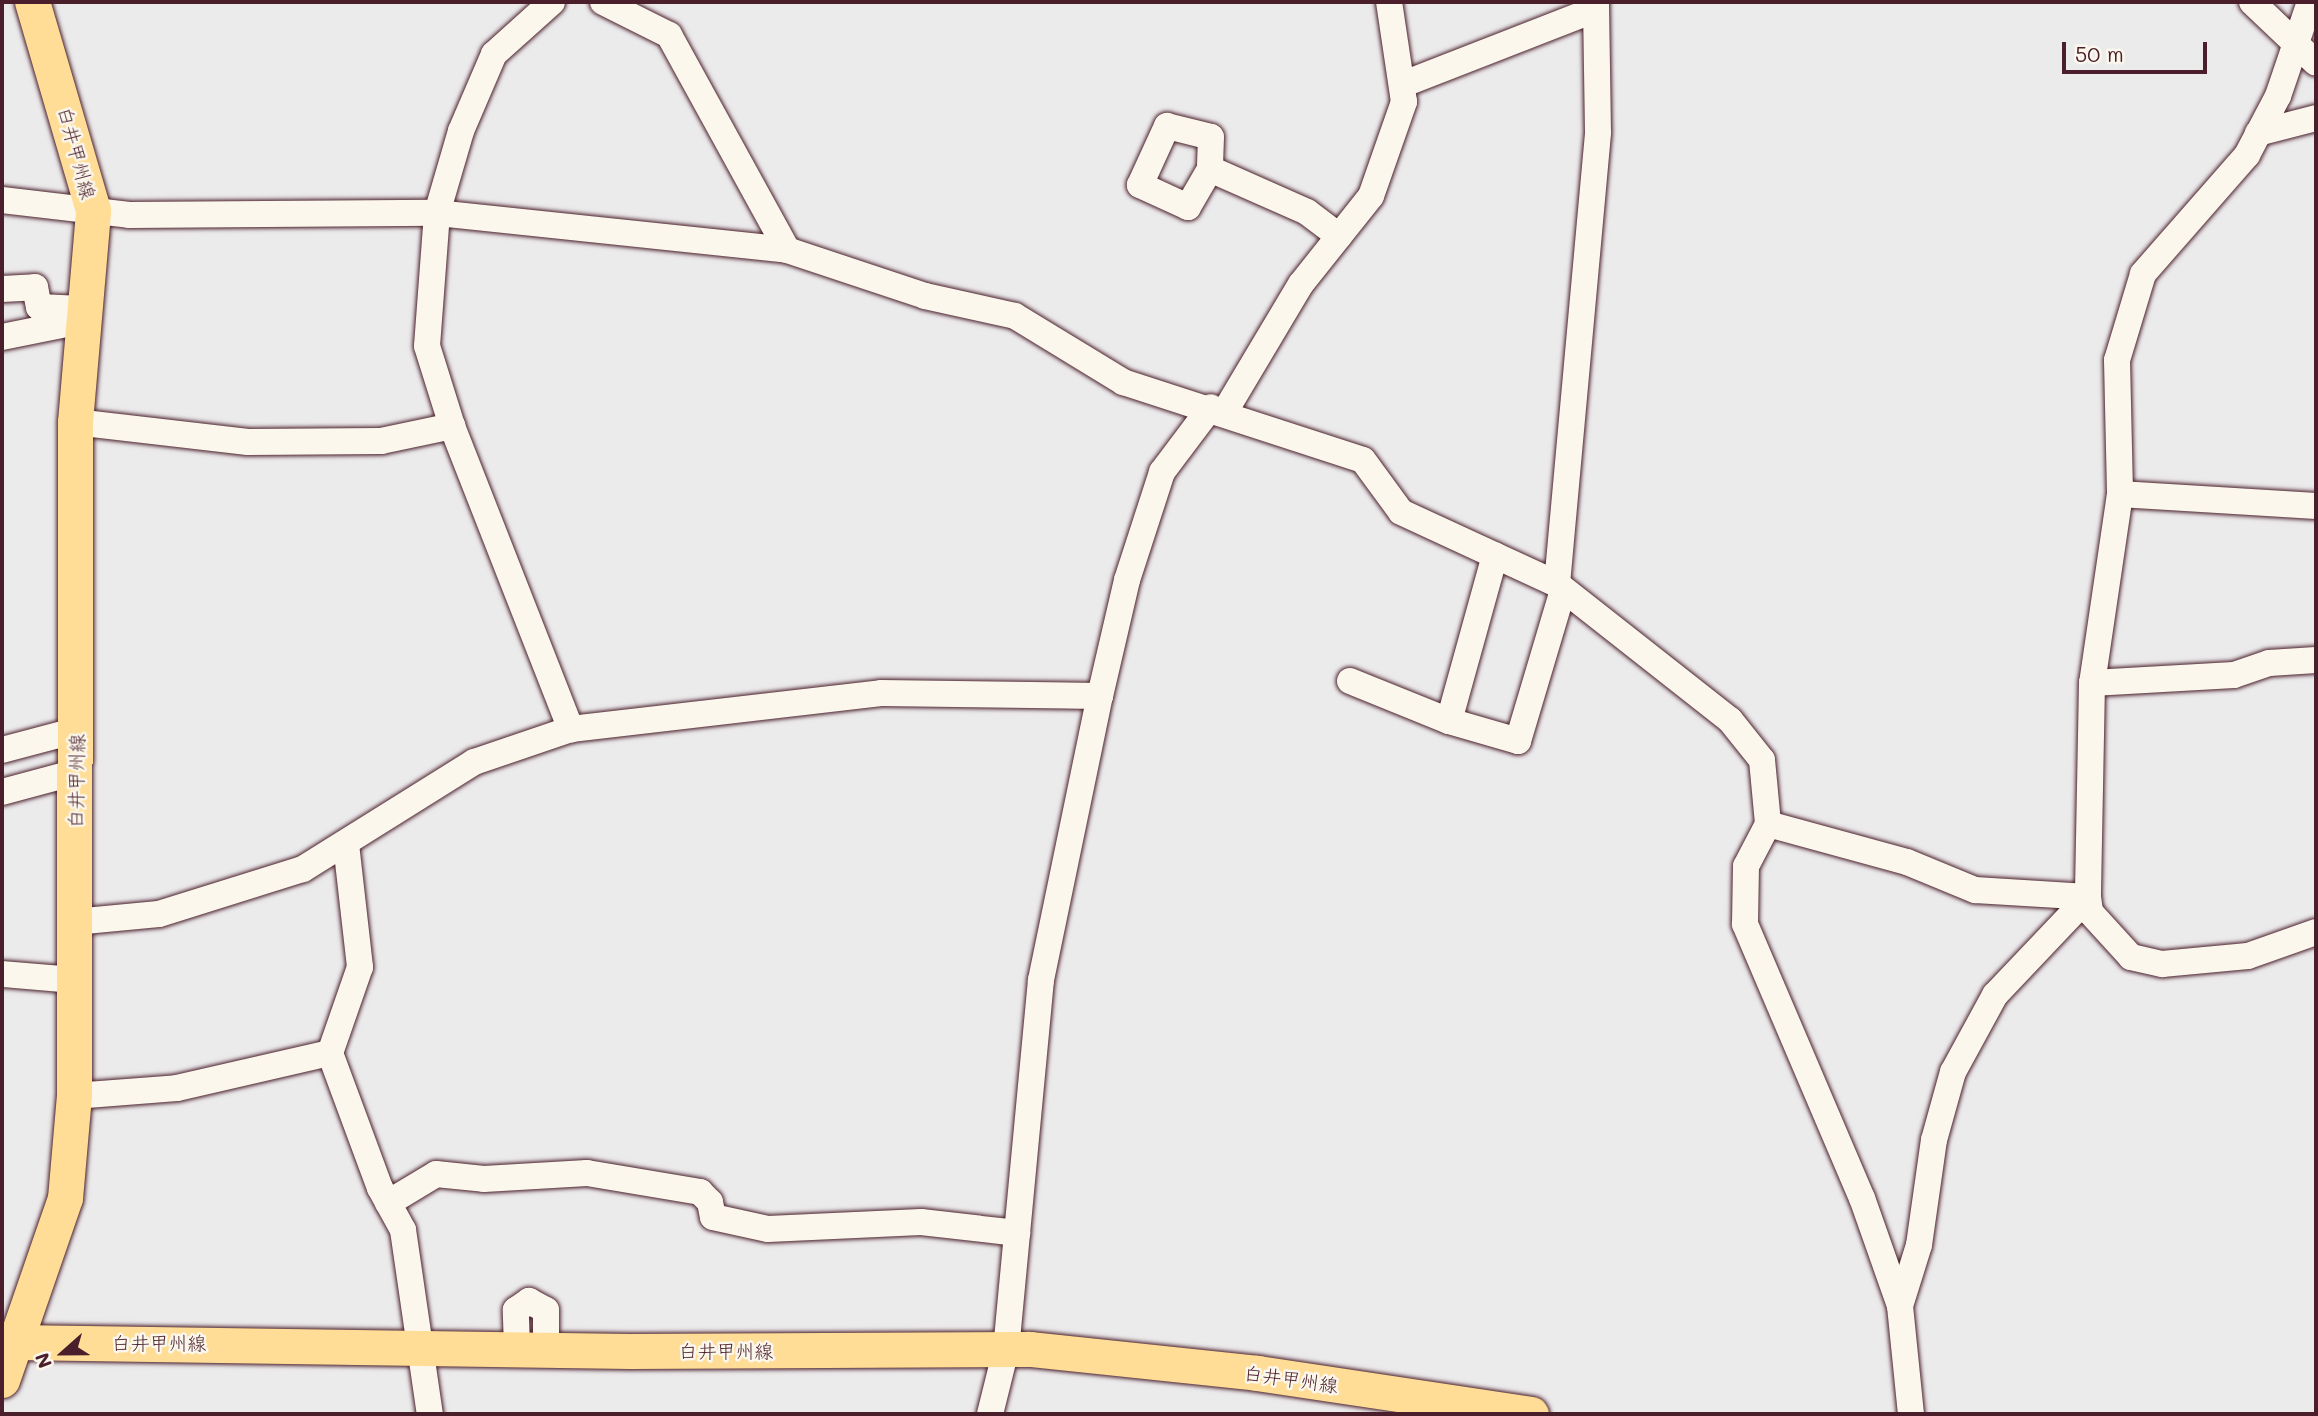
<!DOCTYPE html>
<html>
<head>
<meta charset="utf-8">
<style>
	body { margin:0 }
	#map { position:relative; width:2318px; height:1416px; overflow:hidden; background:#ecebec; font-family:Mali,"Klee One",sans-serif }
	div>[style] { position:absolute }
	.roads { filter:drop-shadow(0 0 2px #4a1f2b) drop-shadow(0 0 2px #4a1f2b) }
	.minor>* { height:26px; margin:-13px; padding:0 13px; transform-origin:13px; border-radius:13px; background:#fbf7ec }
	.major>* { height:35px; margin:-17.5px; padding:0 17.5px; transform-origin:17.5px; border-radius:17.5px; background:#ffdd96 }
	span { translate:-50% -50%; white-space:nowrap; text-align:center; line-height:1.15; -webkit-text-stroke:5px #fbf7ec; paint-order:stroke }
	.street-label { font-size:19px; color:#4a1f2b }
	.frame { position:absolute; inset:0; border:4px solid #4a1f2b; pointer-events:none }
	.north { position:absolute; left:28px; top:1318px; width:70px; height:70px; -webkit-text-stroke:5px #fbf7ec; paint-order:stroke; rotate:249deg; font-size:19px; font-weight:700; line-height:28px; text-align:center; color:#4a1f2b }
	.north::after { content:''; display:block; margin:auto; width:24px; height:32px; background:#4a1f2b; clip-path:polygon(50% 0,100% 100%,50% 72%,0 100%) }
	.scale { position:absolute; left:2062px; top:42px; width:145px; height:32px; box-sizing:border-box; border:4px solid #4a1f2b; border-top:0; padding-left:9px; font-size:21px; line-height:24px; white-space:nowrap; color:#4a1f2b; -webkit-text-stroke:5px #fbf7ec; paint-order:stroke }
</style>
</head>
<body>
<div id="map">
	<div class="roads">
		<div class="minor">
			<div style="left:552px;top:2px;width:78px;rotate:138.1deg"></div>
			<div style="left:494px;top:54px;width:84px;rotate:113.2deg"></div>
			<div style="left:461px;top:131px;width:85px;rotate:106.3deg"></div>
			<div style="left:437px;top:213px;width:133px;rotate:94.3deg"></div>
			<div style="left:427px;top:346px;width:84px;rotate:72.6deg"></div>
			<div style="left:452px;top:426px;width:326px;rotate:68.6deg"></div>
			<div style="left:603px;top:2px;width:74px;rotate:26.6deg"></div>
			<div style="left:669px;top:35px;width:245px;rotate:61.2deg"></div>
			<div style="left:2252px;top:2px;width:88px;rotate:43.6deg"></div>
			<div style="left:2310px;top:2px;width:99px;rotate:108.8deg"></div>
			<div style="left:2278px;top:96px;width:67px;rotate:117.7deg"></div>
			<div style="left:2247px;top:155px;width:158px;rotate:131.2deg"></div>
			<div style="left:2143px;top:274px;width:90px;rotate:106.8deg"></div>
			<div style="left:2117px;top:360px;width:134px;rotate:88.7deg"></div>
			<div style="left:2120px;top:494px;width:191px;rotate:98.4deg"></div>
			<div style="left:2092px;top:683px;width:214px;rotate:91.1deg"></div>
			<div style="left:2088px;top:897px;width:15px;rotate:82deg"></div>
			<div style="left:2090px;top:912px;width:61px;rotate:47.7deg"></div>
			<div style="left:2131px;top:957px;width:32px;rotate:13deg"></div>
			<div style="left:2162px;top:964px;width:86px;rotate:-5.3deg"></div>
			<div style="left:2248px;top:956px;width:72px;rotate:-19.4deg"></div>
			<div style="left:1404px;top:84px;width:204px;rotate:-21.3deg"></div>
			<div style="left:2258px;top:133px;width:60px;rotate:-14.5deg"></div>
			<div style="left:1210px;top:169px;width:44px;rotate:120.1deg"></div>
			<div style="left:1188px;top:207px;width:53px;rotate:-155.4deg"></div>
			<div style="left:1140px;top:185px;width:65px;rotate:-65.4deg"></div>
			<div style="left:1167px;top:126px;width:45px;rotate:14deg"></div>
			<div style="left:1211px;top:137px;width:32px;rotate:92deg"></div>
			<div style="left:1210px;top:169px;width:106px;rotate:23.9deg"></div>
			<div style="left:1307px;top:212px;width:40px;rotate:37deg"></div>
			<div style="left:2px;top:200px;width:128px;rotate:6.7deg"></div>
			<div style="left:129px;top:215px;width:308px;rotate:-0.4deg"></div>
			<div style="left:437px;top:213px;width:352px;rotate:6deg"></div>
			<div style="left:787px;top:250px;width:145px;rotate:18.4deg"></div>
			<div style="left:925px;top:296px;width:92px;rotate:12.5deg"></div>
			<div style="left:1015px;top:316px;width:127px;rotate:31.4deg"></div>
			<div style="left:1123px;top:382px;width:252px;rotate:18deg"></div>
			<div style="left:1363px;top:460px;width:64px;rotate:53.8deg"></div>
			<div style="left:1401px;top:512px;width:172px;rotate:24.8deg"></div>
			<div style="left:1557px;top:584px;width:220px;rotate:38.2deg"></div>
			<div style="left:1730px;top:720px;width:51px;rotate:51.3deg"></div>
			<div style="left:1762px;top:760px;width:64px;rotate:84.6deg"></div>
			<div style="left:1768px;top:824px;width:47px;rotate:117.6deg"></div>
			<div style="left:1746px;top:866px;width:58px;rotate:91deg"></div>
			<div style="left:1745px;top:924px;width:298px;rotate:66.9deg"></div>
			<div style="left:1862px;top:1198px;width:114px;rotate:70.6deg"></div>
			<div style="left:1900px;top:1306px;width:109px;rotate:84.2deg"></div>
			<div style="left:2px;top:289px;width:33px;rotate:-3deg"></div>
			<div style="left:35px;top:287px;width:20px;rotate:79deg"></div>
			<div style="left:39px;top:307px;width:43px;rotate:2.7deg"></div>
			<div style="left:2px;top:337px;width:81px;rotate:-11.4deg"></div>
			<div style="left:1224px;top:413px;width:150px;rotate:-59.2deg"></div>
			<div style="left:1301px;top:284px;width:112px;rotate:-51.5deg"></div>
			<div style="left:1371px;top:196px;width:100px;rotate:-70.7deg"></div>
			<div style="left:1404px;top:102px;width:101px;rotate:-98.5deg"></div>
			<div style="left:75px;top:422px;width:174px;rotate:6.6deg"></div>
			<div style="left:248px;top:442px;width:133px;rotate:-0.4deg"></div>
			<div style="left:381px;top:441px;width:73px;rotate:-11.9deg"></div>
			<div style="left:2120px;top:494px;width:196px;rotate:3.5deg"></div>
			<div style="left:1557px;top:584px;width:454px;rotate:-84.8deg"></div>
			<div style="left:1598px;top:132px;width:130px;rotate:-90.9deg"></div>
			<div style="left:1350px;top:681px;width:107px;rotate:22deg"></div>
			<div style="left:1449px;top:721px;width:72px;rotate:16.2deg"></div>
			<div style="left:1518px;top:741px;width:158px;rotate:-73.4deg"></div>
			<div style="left:2092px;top:683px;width:142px;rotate:-3.2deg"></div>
			<div style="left:2234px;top:675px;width:37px;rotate:-19deg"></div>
			<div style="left:2269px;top:663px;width:47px;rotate:-3.7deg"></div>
			<div style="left:1449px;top:721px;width:172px;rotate:-74.5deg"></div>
			<div style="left:2px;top:750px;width:78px;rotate:-14.9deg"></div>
			<div style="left:2px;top:792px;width:77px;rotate:-15.1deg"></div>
			<div style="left:1768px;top:824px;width:144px;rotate:15.3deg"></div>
			<div style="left:1907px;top:862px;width:74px;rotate:22.4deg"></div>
			<div style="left:1975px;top:890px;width:113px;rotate:3.5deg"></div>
			<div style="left:346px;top:844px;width:124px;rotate:83.5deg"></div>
			<div style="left:360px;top:967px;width:91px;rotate:109.2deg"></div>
			<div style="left:330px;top:1053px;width:144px;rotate:69.7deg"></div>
			<div style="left:380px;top:1188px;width:48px;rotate:61.3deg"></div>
			<div style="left:403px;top:1230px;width:186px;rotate:81.7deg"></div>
			<div style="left:74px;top:922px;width:85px;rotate:-5.4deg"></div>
			<div style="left:159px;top:914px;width:151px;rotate:-17.4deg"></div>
			<div style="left:303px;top:869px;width:202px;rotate:-32deg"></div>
			<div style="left:474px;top:762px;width:102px;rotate:-18.8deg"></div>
			<div style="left:571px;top:729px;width:312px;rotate:-6.6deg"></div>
			<div style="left:881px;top:693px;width:219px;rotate:0.8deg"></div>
			<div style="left:2px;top:974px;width:71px;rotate:4.8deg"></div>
			<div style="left:74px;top:1096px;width:103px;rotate:-4.4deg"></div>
			<div style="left:177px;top:1088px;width:157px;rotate:-12.9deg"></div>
			<div style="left:388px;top:1203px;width:56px;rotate:-31.1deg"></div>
			<div style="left:436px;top:1174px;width:48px;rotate:5.9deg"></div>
			<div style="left:484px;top:1179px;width:103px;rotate:-3.3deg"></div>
			<div style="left:587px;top:1173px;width:115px;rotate:9.5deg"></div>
			<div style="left:700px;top:1192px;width:14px;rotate:45deg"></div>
			<div style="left:710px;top:1202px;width:15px;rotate:79deg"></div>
			<div style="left:713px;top:1217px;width:56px;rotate:12.3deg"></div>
			<div style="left:768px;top:1229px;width:153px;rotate:-2.6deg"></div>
			<div style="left:921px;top:1222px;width:97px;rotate:6.5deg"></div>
			<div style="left:1900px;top:1306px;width:64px;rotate:-72.7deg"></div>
			<div style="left:1919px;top:1245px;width:106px;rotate:-81.9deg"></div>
			<div style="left:1934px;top:1140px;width:71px;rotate:-74.4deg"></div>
			<div style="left:1953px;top:1072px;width:88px;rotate:-61.4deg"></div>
			<div style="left:1995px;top:995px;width:135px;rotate:-46.5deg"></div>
			<div style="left:517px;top:1347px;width:37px;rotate:-92deg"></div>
			<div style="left:516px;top:1310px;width:16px;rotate:-35deg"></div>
			<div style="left:529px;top:1301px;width:19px;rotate:28deg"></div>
			<div style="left:546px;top:1310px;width:38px;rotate:90deg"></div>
			<div style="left:990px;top:1414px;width:66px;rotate:-76deg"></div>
			<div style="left:1006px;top:1350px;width:372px;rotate:-84.6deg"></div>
			<div style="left:1041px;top:980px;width:290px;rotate:-78.3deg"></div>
			<div style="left:1100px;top:696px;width:119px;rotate:-76.9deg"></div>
			<div style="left:1127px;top:580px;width:114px;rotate:-72deg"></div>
			<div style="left:1162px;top:472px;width:81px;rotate:-53deg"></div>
		</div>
		<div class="major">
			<div style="left:15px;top:1342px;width:615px;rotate:0.84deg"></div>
			<div style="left:630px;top:1351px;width:400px;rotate:-0.3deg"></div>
			<div style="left:1030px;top:1349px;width:228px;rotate:6deg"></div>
			<div style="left:1257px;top:1373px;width:277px;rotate:8.5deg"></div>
			<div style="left:2px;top:1380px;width:193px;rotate:-70.9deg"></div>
			<div style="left:65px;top:1198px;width:102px;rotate:-85deg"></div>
			<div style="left:74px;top:1096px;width:674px;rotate:-89.91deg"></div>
			<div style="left:75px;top:422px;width:213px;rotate:-85.1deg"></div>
			<div style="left:93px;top:210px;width:217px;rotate:-106.3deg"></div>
		</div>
	</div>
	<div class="street-label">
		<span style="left:77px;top:153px;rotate:75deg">白井甲州線</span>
		<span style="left:76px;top:781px;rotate:-89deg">白井甲州線</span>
		<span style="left:159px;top:1343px">白井甲州線</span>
		<span style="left:726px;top:1351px">白井甲州線</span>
		<span style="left:1291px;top:1379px;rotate:8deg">白井甲州線</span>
	</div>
	<div class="frame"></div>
	<div class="north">N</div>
	<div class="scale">50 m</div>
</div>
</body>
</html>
